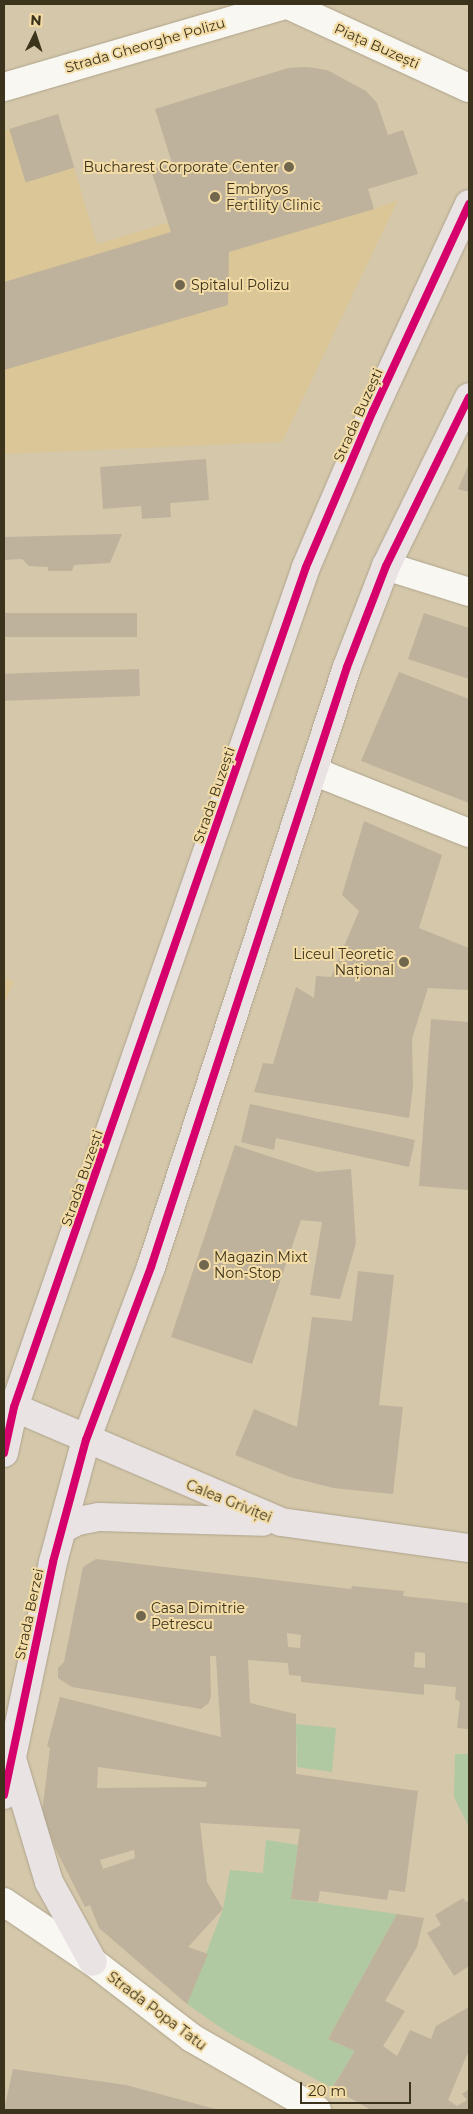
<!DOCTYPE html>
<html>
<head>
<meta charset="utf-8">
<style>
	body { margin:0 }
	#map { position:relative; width:473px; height:2114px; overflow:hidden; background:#d4c7aa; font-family:Montserrat,sans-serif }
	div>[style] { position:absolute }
	.built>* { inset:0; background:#dac696 }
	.green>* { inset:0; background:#b0c9a2 }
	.building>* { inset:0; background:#bfb29c; transform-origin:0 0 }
	.roads { filter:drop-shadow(0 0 1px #aea48c) drop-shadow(0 0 1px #aea48c) }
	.minor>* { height:28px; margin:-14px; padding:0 14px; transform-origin:14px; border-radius:14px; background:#f9f7f2 }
	.major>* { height:28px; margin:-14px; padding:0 14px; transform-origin:14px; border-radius:14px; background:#eae3e4 }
	.cycleway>* { height:8px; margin:-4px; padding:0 4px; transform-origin:4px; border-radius:4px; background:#d6006c }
	.dots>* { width:14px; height:14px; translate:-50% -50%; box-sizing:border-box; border:2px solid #f3dca5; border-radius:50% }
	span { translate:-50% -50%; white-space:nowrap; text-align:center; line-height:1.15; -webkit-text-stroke:4px #f3dca5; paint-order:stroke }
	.street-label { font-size:14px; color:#3c331d }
	.poi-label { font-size:14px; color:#3c331d }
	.right { translate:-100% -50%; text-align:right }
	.left { translate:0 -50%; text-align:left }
	.frame { position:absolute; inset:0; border:5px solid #3c331d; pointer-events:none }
	.north { position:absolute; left:10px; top:10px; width:50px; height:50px; -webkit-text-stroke:4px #f3dca5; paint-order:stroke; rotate:4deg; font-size:14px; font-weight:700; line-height:20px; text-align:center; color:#3c331d }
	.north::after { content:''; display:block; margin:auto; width:18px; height:22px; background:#3c331d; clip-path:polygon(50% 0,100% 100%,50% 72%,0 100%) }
	.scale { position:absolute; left:300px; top:2082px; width:111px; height:22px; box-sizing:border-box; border:2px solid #3c331d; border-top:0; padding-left:6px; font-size:15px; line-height:18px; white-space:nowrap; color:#3c331d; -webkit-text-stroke:4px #f3dca5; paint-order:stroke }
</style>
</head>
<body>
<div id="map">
	<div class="built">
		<div style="clip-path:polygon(58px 114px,97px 244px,187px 217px,374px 209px,398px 200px,282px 442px,4px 454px,4px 131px)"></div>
		<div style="clip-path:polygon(4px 979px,14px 981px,4px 1005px)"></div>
	</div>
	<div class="green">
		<div style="clip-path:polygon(296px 1724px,336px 1728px,332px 1772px,297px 1767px)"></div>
		<div style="clip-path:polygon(455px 1754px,469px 1754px,469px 1827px,454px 1797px)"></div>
		<div style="clip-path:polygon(266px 1840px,298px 1845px,291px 1899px,397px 1914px,328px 2039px,355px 2051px,332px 2088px,227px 2032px,187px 2004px,223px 1909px,230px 1870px,263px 1873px)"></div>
	</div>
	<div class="building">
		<div style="clip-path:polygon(307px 67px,327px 70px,366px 91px,377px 103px,388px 135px,403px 130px,418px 174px,368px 189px,374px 209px,229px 252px,228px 305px,4px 370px,4px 282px,171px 232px,151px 170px,172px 163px,155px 109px,288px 68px)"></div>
		<div style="left:58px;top:114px;width:56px;height:51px;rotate:73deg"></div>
		<div style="clip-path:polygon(206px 459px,209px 500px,170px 503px,171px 517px,142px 519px,141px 506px,103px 509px,100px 467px)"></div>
		<div style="clip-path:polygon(469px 464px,469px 492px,458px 489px)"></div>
		<div style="clip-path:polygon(122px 534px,110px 563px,74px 565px,72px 571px,48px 571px,48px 567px,29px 566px,22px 559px,4px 560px,4px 537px)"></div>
		<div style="left:137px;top:613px;width:24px;height:133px;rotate:90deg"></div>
		<div style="clip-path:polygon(424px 613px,469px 628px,469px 679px,408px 659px)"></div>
		<div style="left:139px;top:669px;width:27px;height:135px;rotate:88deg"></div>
		<div style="clip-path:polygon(399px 672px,469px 699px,469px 803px,361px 761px)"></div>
		<div style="clip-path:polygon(364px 821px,442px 855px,419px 928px,469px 948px,469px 990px,428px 988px,412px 1039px,413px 1087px,409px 1118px,254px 1092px,263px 1063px,273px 1064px,296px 987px,314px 998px,316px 976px,331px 977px,359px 911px,342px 895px)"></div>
		<div style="clip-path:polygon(431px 1019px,469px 1022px,469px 1190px,419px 1186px)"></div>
		<div style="clip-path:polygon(250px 1104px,415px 1140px,409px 1167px,276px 1138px,274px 1150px,241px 1142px)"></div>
		<div style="clip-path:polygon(235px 1145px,317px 1172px,351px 1169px,356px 1243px,340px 1299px,310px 1295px,322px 1222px,301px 1220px,252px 1364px,171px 1337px)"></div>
		<div style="clip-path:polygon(358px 1271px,394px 1275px,379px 1405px,403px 1407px,393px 1494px,333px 1488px,290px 1477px,235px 1455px,254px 1409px,297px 1427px,312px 1317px,352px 1321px)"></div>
		<div style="clip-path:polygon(evenodd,96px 1559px,351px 1589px,352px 1586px,404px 1591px,403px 1596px,469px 1603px,469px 1729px,457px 1728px,460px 1702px,455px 1699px,456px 1687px,424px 1684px,424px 1695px,301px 1682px,301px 1676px,289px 1675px,288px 1663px,248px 1660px,250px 1703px,296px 1714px,296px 1774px,418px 1791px,405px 1892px,389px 1890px,387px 1900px,320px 1891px,318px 1902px,291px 1899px,300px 1829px,200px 1823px,207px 1882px,223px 1909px,188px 1947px,208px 1954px,187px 2004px,99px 1928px,90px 1905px,85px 1907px,54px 1846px,42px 1813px,50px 1748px,47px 1746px,60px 1697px,221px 1737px,216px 1656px,210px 1656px,211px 1696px,209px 1703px,201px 1709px,72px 1687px,58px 1678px,58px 1668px,64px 1662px,83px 1567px,96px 1559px,287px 1633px,301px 1635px,300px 1648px,288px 1647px,287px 1633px,96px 1559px,415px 1652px,425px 1653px,425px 1668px,414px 1667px,415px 1652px,96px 1559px,98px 1767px,207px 1782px,206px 1787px,97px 1788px,98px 1767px,96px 1559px,134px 1850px,135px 1858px,103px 1869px,100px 1860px,134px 1850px)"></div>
		<div style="clip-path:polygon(463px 1898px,466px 1902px,469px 1900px,469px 1966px,454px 1976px,427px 1933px,441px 1925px,435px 1915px)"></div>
		<div style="clip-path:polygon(397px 1914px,424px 1918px,417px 1947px,385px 2001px,405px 2011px,383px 2046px,397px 2056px,410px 2030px,431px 2039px,436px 2026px,469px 2007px,469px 2050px,448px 2100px,457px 2106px,467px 2100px,462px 2094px,469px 2089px,469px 2110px,371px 2110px,332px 2088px,355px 2051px,328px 2039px)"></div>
		<div style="clip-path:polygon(13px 2069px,126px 2085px,219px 2110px,4px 2110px)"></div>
	</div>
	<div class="roads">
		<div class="minor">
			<div style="left:286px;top:4px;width:201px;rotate:24.7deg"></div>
			<div style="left:4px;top:87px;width:295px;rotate:-16.3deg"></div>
			<div style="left:386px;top:566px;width:87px;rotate:17.4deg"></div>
			<div style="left:313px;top:771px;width:168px;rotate:21.7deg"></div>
			<div style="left:4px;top:1902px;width:107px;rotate:34deg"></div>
			<div style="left:93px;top:1962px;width:125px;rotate:37.5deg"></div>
			<div style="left:192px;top:2038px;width:144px;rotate:29.9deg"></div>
		</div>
		<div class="major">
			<div style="left:4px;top:1403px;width:301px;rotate:23.2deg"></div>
			<div style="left:281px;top:1522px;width:190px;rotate:7.9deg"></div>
			<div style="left:4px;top:1453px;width:47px;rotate:-77.7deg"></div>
			<div style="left:14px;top:1407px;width:889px;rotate:-70.83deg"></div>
			<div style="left:306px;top:567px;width:170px;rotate:-66.8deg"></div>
			<div style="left:373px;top:411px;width:228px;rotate:-65.1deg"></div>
			<div style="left:62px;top:1529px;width:18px;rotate:-27deg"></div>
			<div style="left:78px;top:1521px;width:21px;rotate:-11deg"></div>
			<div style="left:99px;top:1517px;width:164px;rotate:1.7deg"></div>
			<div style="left:13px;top:1762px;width:125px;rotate:73.3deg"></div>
			<div style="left:49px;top:1882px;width:91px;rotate:61.2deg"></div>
			<div style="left:4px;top:1795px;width:238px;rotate:-78.1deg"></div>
			<div style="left:53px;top:1562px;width:126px;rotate:-74.9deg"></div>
			<div style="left:86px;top:1440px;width:185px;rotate:-69.4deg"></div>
			<div style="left:151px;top:1267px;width:631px;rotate:-71.91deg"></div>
			<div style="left:347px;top:667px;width:108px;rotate:-68.9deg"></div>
			<div style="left:386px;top:566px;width:188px;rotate:-63.8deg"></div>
		</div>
	</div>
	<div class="cycleway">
		<div style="left:4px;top:1453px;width:47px;rotate:-77.7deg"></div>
		<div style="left:14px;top:1407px;width:889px;rotate:-70.83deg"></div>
		<div style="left:306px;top:567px;width:170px;rotate:-66.8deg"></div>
		<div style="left:373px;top:411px;width:228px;rotate:-65.1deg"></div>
		<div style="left:4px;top:1795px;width:238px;rotate:-78.1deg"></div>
		<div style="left:53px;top:1562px;width:126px;rotate:-74.9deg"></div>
		<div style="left:86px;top:1440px;width:185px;rotate:-69.4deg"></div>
		<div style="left:151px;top:1267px;width:631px;rotate:-71.91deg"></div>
		<div style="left:347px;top:667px;width:108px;rotate:-68.9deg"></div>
		<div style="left:386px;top:566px;width:188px;rotate:-63.8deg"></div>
	</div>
	<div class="dots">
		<div style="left:289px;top:167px;background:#71674e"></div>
		<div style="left:215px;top:197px;background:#71674e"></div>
		<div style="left:180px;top:285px;background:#71674e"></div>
		<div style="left:404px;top:962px;background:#71674e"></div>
		<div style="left:204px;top:1265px;background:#71674e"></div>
		<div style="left:141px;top:1616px;background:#71674e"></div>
	</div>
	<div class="street-label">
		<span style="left:145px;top:45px;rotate:-16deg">Strada Gheorghe Polizu</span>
		<span style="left:377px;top:46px;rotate:24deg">Piața Buzești</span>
		<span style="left:358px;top:415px;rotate:-66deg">Strada Buzești</span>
		<span style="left:214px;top:795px;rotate:-71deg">Strada Buzești</span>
		<span style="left:82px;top:1178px;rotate:-71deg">Strada Buzești</span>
		<span style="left:229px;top:1501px;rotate:22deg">Calea Griviței</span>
		<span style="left:29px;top:1614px;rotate:-78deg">Strada Berzei</span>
		<span style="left:157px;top:2011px;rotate:37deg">Strada Popa Tatu</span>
	</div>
	<div class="poi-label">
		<span class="right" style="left:279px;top:167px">Bucharest Corporate Center</span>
		<span class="left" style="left:226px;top:197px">Embryos<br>Fertility Clinic</span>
		<span class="left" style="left:191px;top:285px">Spitalul Polizu</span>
		<span class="right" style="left:394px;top:962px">Liceul Teoretic<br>Național</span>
		<span class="left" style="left:214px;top:1265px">Magazin Mixt<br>Non-Stop</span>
		<span class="left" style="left:151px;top:1616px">Casa Dimitrie<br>Petrescu</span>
	</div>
	<div class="frame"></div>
	<div class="north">N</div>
	<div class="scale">20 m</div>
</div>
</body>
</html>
